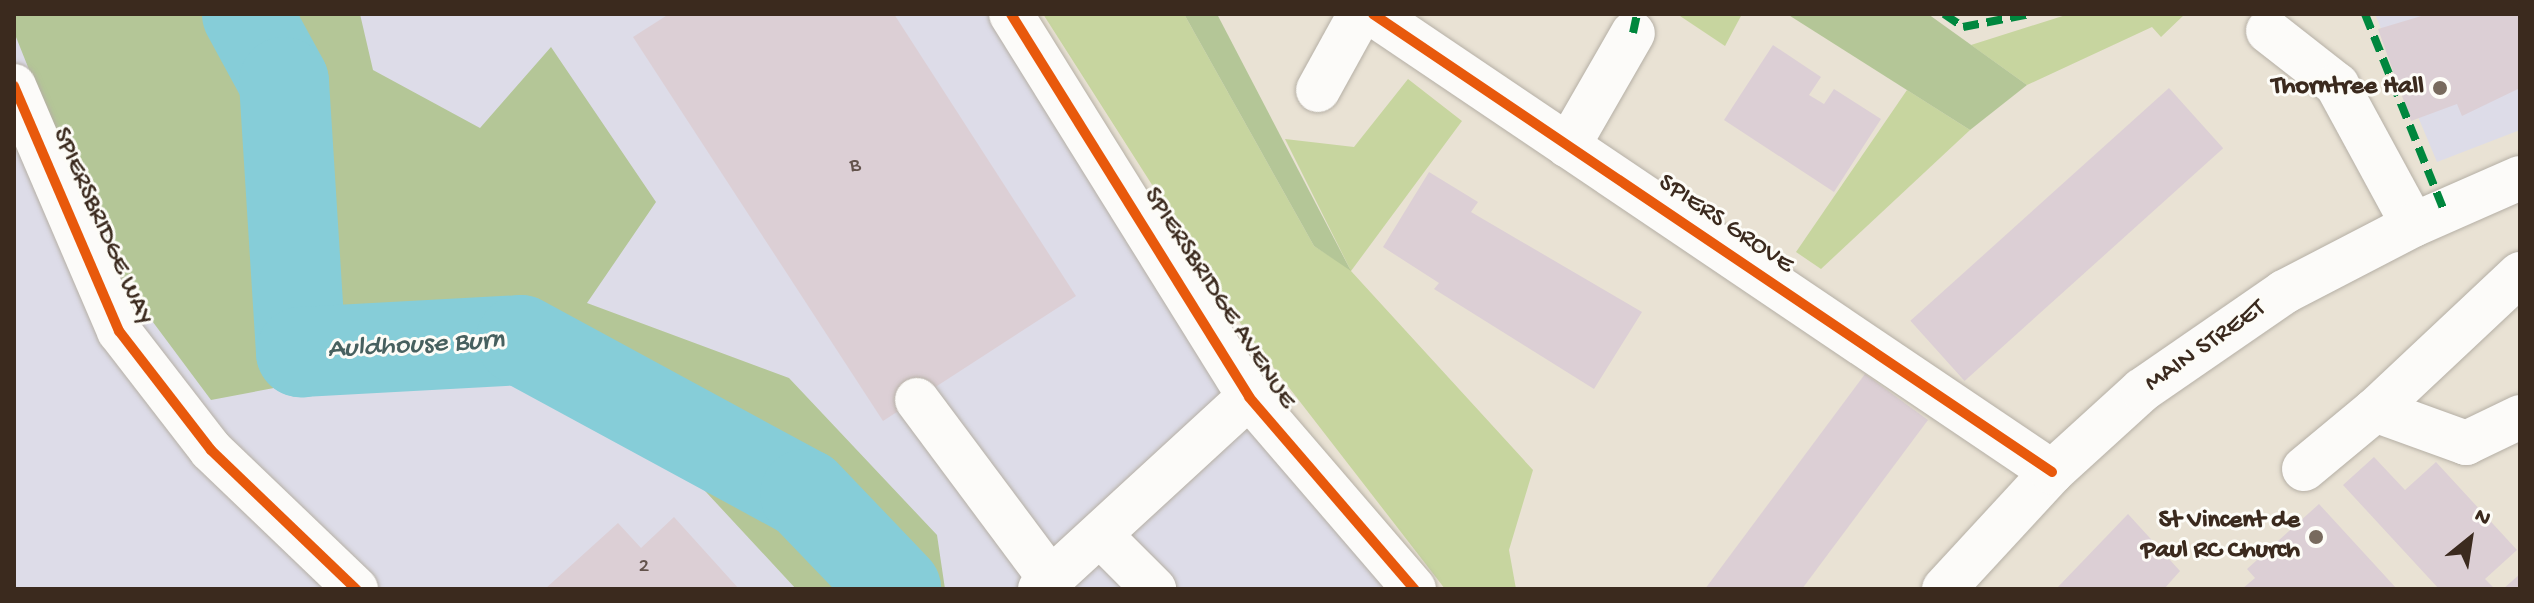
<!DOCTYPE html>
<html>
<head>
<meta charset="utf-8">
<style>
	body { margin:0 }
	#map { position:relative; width:2534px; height:603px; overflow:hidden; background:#e9e2d4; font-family:"Gochi Hand",sans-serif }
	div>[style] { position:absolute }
	.built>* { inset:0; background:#dddce8 }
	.green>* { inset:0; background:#c7d59f }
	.forest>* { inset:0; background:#b4c697 }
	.river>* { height:90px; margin:-45px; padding:0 45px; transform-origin:45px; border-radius:45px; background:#86cdd8 }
	.building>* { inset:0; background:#dccfd5; transform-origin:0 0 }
	.roads { filter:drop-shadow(0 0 2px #b5afa5) drop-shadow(0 0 2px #b5afa5) }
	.minor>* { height:44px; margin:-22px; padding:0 22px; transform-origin:22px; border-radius:22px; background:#fcfbf9 }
	.major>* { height:44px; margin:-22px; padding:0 22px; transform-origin:22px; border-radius:22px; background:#fcfbf9 }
	.quiet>* { height:8px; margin-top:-4px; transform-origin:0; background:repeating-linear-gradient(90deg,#00873e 0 16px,transparent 0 24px) }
	.cycleway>* { height:10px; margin:-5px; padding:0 5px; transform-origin:5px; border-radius:5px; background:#e8590c }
	.dots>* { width:22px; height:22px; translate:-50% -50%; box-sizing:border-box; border:4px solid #fdfcf7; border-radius:50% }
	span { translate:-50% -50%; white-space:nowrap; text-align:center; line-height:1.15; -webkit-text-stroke:6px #fdfcf7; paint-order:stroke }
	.number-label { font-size:22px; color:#63534c }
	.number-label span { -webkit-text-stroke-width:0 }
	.poi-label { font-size:26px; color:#3b2a1e; font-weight:700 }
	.right { translate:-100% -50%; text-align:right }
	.street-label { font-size:26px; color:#3b2a1e }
	.water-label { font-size:28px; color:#47605f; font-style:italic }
	.frame { position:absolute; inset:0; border:16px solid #3b2a1e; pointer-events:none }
	.north { position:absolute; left:2430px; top:499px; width:80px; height:80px; -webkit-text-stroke:6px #fdfcf7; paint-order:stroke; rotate:30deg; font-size:22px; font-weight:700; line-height:32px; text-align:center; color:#3b2a1e }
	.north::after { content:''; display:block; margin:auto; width:28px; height:36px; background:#3b2a1e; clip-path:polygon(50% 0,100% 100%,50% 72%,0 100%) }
</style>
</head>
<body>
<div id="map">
	<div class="built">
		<div style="clip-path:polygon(14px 14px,1007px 14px,1251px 404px,1414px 589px,14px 589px)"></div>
		<div style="clip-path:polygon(2375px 14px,2520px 14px,2520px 130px,2437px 162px)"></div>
	</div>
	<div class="green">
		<div style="clip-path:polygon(1043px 14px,1184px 14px,1314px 246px,1350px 269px,1285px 139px,1354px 147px,1408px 79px,1462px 121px,1351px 271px,1533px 470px,1509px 550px,1516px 589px,1445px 589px,1246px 332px)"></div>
		<div style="clip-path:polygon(1677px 14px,1742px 14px,1725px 46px)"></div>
		<div style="clip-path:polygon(2069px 14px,2185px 14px,2161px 37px,2152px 27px,2027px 85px,1971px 45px)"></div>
		<div style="clip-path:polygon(1907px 90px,1970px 130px,1821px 269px,1796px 252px)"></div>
	</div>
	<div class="forest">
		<div style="clip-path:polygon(14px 14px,360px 14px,373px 70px,480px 128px,551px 47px,656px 202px,587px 303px,789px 378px,937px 535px,945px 589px,796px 589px,642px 423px,454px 354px,211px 400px,103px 255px,14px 32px)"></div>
		<div style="clip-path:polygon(1184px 14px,1217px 14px,1351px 271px,1314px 246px)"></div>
		<div style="clip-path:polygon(1787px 14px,1928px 14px,2027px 85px,1970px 130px)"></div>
	</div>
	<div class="river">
		<div style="left:247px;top:14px;width:77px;rotate:61.4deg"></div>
		<div style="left:284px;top:82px;width:271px;rotate:86.4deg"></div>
		<div style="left:301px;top:352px;width:220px;rotate:-3.1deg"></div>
		<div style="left:521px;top:340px;width:323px;rotate:28.5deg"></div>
		<div style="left:805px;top:494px;width:132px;rotate:46.2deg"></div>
	</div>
	<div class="building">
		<div style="clip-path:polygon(669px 14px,894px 14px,1076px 296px,883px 421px,633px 37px)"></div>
		<div style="clip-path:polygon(2428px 14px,2520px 14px,2520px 88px,2462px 116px,2457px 104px,2411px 121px,2378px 29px)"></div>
		<div style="clip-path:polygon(1773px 45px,1821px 77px,1809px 95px,1824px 104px,1834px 89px,1881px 119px,1834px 192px,1724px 120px)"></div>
		<div style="left:2169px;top:88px;width:81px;height:348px;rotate:48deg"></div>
		<div style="clip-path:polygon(1429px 172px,1478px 202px,1471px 212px,1642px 312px,1594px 389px,1434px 289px,1439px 283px,1383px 247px)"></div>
		<div style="clip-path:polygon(1865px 374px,1928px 420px,1802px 589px,1705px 589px)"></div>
		<div style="clip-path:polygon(2374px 457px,2405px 490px,2436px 462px,2517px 550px,2485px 579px,2495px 589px,2439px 589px,2343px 485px)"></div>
		<div style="clip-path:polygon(2319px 504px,2397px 589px,2242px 589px,2255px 578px,2247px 569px)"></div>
		<div style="clip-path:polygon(2128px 514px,2180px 571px,2164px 589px,2056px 589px)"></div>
		<div style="clip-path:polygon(674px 517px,739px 589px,545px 589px,618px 523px,641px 548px)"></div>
		<div style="clip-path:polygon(2520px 574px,2520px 589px,2503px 589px)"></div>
	</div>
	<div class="roads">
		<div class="minor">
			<div style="left:1011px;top:14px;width:451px;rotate:58.1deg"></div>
			<div style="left:1249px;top:397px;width:253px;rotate:49.3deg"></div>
			<div style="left:1373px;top:14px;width:819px;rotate:34deg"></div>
			<div style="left:2268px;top:31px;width:88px;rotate:38deg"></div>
			<div style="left:2337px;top:85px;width:159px;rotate:61.5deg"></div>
			<div style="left:14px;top:86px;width:267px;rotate:66.8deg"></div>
			<div style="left:119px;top:331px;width:150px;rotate:52.3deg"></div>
			<div style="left:211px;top:450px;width:201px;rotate:43.8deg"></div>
			<div style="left:1318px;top:90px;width:87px;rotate:-61.1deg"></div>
			<div style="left:1568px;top:146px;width:130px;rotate:-60.1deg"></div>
			<div style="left:2520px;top:274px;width:199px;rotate:136.8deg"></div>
			<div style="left:2375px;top:410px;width:97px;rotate:19.9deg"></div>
			<div style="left:2466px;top:443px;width:60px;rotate:-25.7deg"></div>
			<div style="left:917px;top:400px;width:224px;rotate:53.3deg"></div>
			<div style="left:2304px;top:469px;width:92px;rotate:-39.7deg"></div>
			<div style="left:1102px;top:537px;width:74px;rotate:45deg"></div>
			<div style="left:1040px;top:589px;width:284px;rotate:-42.6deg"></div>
		</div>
		<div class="major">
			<div style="left:1944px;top:589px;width:159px;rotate:-47.3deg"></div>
			<div style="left:2052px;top:472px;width:122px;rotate:-42.3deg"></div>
			<div style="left:2142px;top:390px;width:173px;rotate:-34.6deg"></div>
			<div style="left:2284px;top:292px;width:145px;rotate:-27.4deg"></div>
			<div style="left:2413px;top:225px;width:117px;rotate:-23.7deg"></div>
		</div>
	</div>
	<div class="quiet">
		<div style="left:1944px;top:14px;width:23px;rotate:34deg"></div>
		<div style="left:1963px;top:27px;width:68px;rotate:-11deg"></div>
		<div style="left:2365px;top:14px;width:212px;rotate:68.1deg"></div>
		<div style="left:1633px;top:33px;width:19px;rotate:-78deg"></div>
	</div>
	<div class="cycleway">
		<div style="left:1011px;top:14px;width:451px;rotate:58.1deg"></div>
		<div style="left:1249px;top:397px;width:253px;rotate:49.3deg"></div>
		<div style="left:1373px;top:14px;width:819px;rotate:34deg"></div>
		<div style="left:14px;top:86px;width:267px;rotate:66.8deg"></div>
		<div style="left:119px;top:331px;width:150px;rotate:52.3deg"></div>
		<div style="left:211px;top:450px;width:201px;rotate:43.8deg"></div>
	</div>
	<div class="dots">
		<div style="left:2440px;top:88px;background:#786a5e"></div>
		<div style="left:2316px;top:537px;background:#786a5e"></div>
	</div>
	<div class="number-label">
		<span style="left:855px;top:167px">B</span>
		<span style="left:644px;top:568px">2</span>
	</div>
	<div class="poi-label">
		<span class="right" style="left:2424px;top:88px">Thorntree Hall</span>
		<span class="right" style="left:2300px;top:537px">St Vincent de<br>Paul RC Church</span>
	</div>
	<div class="street-label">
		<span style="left:1725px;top:225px;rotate:34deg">SPIERS GROVE</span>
		<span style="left:101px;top:227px;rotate:66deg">SPIERSBRIDGE WAY</span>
		<span style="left:1218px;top:299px;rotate:57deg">SPIERSBRIDGE AVENUE</span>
		<span style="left:2206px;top:347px;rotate:-35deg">MAIN STREET</span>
	</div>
	<div class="water-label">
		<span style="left:416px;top:346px;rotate:-3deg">Auldhouse Burn</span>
	</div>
	<div class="frame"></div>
	<div class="north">N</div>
</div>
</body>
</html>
